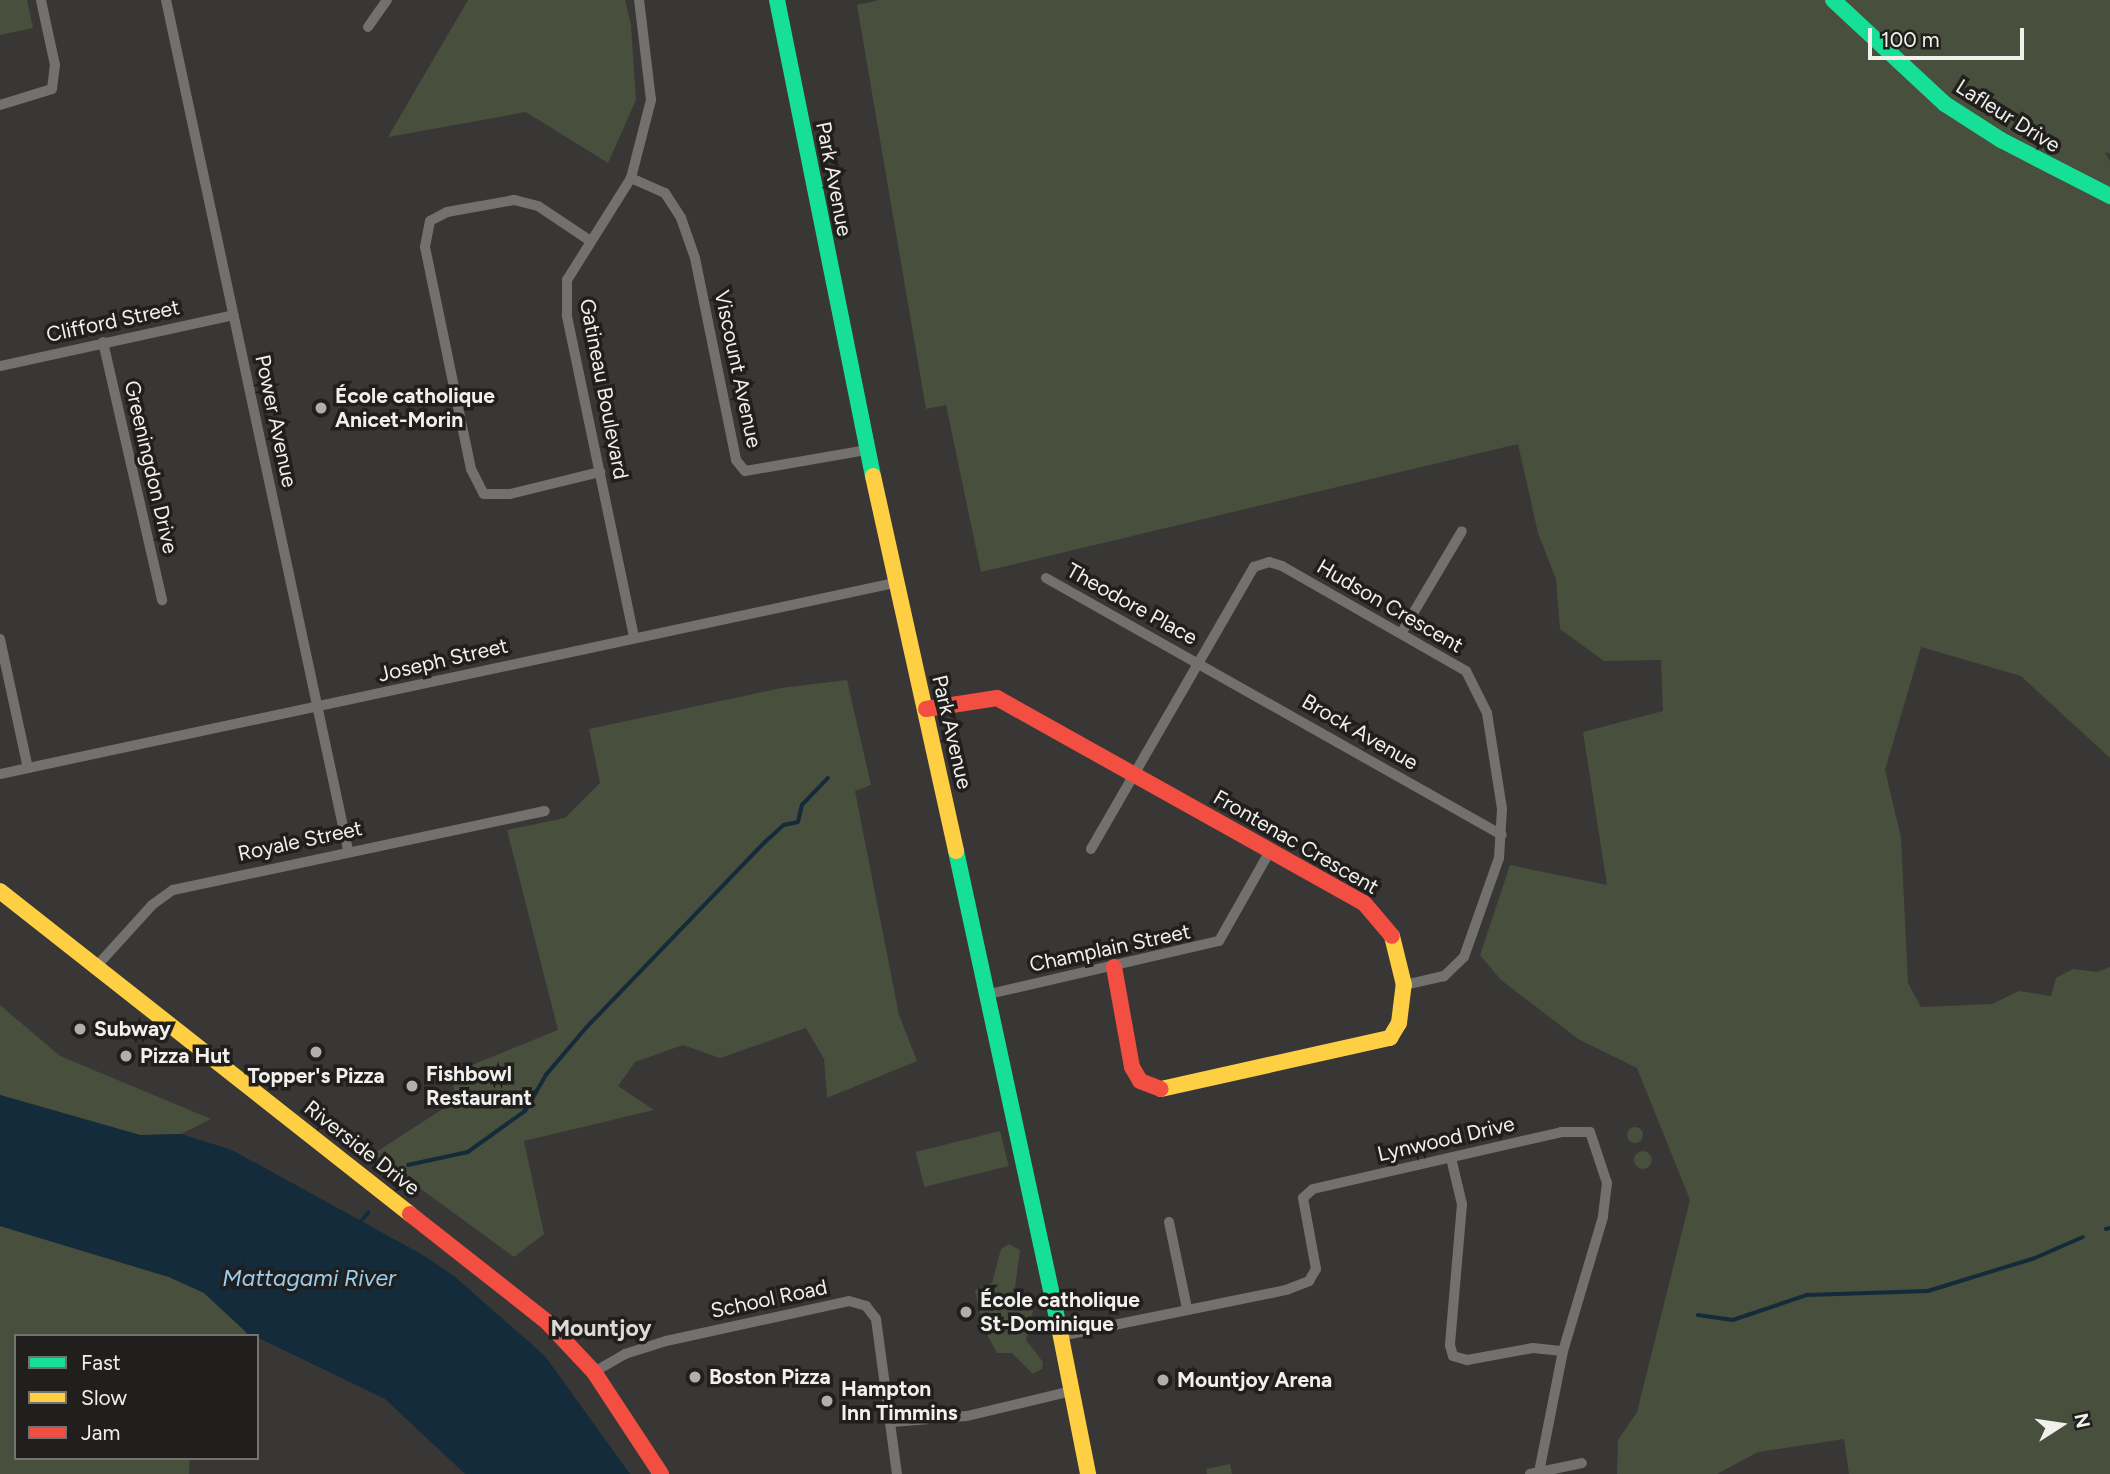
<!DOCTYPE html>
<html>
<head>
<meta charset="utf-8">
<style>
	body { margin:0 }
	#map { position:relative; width:2110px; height:1474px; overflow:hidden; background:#393735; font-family:Figtree,sans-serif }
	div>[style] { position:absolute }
	.green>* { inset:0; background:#484f3c; transform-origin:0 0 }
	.round { border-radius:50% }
	.water>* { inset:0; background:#132b3a }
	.stream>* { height:3.5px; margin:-1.75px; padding:0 1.75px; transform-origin:1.75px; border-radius:1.75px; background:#132b3a }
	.street>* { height:10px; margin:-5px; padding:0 5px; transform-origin:5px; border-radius:5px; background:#72716f }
	.fast>* { height:16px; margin:-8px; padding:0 8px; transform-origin:8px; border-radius:8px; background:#16e098 }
	.slow>* { height:16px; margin:-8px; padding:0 8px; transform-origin:8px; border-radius:8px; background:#ffcf43 }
	.jam>* { height:16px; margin:-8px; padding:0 8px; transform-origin:8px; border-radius:8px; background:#f24e42 }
	.dots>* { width:19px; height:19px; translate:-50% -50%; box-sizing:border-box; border:4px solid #201f1d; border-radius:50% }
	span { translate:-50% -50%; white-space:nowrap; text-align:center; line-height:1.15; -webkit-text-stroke:7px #201f1d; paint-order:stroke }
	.street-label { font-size:21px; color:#f2f0ed }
	.poi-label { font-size:21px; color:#f2f0ed; font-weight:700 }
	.left { translate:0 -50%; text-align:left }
	.water-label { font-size:23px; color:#98cef1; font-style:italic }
	.neighbourhood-label { font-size:23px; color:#ddd9d4; font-weight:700 }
	.legend { position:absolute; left:14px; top:1334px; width:245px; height:126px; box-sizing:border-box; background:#201f1d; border:2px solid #747370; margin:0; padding:9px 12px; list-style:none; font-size:21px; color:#f2f0ed }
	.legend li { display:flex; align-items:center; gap:14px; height:35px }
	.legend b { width:35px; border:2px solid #747370 }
	.north { position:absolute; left:2026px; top:1390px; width:70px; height:70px; -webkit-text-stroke:5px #201f1d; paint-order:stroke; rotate:78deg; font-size:19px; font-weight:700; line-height:28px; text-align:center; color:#f2f0ed }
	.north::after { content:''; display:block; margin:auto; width:24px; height:32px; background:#f2f0ed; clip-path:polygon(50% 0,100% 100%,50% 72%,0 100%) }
	.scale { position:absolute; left:1868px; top:28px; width:156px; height:32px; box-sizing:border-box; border:4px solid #f2f0ed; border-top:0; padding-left:9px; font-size:21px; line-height:24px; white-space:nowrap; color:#f2f0ed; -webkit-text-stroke:5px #201f1d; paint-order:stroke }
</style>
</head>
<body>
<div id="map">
	<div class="green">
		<div style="clip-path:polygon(0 0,27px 0,33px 28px,0 35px)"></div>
		<div style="clip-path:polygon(468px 0,625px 0,631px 25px,636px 100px,608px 163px,526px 112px,388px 137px)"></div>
		<div style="clip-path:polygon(879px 0,2110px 0,2110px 154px,2105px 152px,2110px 161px,2110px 758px,2021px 676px,1921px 647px,1885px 770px,1901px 838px,1908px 983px,1921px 1007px,1992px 1004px,2019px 991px,2051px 996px,2056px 978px,2073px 969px,2097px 972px,2110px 967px,2110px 1474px,1849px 1474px,1844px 1439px,1758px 1452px,1717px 1474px,1617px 1474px,1618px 1440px,1637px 1412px,1690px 1200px,1637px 1068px,1578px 1039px,1501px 980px,1480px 955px,1510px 865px,1607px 885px,1583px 732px,1663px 711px,1661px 660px,1604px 661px,1560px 629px,1556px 579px,1538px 533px,1518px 444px,981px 572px,946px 405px,926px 409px,857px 5px)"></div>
		<div style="clip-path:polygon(847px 680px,871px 785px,855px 791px,899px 1015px,917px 1061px,827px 1098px,824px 1059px,806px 1028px,720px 1058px,683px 1045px,635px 1062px,618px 1086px,654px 1110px,524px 1141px,544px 1234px,514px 1257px,373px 1154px,455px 1101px,452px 1073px,558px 1030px,507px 830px,565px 818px,600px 783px,589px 729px,781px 688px)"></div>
		<div style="clip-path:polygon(0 1005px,60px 1056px,211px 1119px,181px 1134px,140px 1135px,0 1095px)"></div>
		<div class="round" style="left:1627px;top:1127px;width:16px;height:16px"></div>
		<div style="left:1000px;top:1131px;width:36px;height:87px;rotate:76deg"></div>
		<div class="round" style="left:1634px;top:1151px;width:18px;height:18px"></div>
		<div style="clip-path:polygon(0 1226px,169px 1277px,204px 1293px,246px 1332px,243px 1336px,16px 1336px,16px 1458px,190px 1458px,189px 1474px,0 1474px)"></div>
		<div style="clip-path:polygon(1009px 1244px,1020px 1250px,1015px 1287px,1033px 1311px,1026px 1340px,1043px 1362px,1042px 1369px,1033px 1374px,1012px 1353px,997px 1353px,983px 1327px,975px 1290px,992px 1283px,1001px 1249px)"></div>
		<div style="clip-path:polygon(1230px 1464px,1232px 1474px,1207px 1474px,1206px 1469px)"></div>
	</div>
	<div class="water">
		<div style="clip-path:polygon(0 1095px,140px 1135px,181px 1134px,232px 1150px,423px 1255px,454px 1276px,545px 1356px,630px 1474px,465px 1474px,385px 1399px,246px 1332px,204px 1293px,169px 1277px,0 1226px)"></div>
	</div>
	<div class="stream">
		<div style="left:408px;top:1165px;width:61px;rotate:-12.2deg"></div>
		<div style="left:468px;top:1152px;width:70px;rotate:-35.7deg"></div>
		<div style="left:525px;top:1111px;width:42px;rotate:-59.7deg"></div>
		<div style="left:546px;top:1075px;width:62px;rotate:-49.6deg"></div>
		<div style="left:586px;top:1028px;width:258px;rotate:-46.1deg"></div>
		<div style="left:765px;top:842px;width:25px;rotate:-42deg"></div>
		<div style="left:784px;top:825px;width:14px;rotate:-12deg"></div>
		<div style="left:798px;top:822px;width:17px;rotate:-77deg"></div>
		<div style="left:802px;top:805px;width:37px;rotate:-46deg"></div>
		<div style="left:358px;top:1225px;width:16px;rotate:-50deg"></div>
		<div style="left:2106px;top:1229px;width:4px;rotate:-14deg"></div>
		<div style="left:1698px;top:1315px;width:35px;rotate:8deg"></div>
		<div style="left:1733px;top:1320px;width:78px;rotate:-18.7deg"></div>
		<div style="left:1807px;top:1295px;width:121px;rotate:-1.9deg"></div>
		<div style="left:1928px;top:1291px;width:112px;rotate:-17.1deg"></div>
		<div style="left:2035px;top:1258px;width:52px;rotate:-23.6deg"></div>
	</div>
	<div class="street">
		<div style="left:166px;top:0;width:869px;rotate:77.91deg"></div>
		<div style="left:368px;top:27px;width:33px;rotate:-55deg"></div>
		<div style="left:0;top:105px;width:54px;rotate:-17.1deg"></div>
		<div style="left:52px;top:89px;width:24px;rotate:-83deg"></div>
		<div style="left:55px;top:65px;width:66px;rotate:-102.2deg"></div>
		<div style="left:631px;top:178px;width:37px;rotate:24deg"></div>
		<div style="left:665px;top:193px;width:30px;rotate:57deg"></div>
		<div style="left:681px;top:218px;width:42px;rotate:70.7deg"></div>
		<div style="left:695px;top:258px;width:206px;rotate:78.5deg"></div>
		<div style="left:736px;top:460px;width:14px;rotate:51deg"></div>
		<div style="left:745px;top:471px;width:124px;rotate:-9.8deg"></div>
		<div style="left:589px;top:240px;width:61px;rotate:-146.3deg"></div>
		<div style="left:538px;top:206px;width:25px;rotate:-166deg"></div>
		<div style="left:514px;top:200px;width:68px;rotate:169.8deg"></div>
		<div style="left:447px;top:212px;width:19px;rotate:152deg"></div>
		<div style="left:430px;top:221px;width:26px;rotate:101deg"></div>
		<div style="left:425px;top:247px;width:227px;rotate:78.3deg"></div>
		<div style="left:471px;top:469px;width:28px;rotate:63deg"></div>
		<div style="left:484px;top:494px;width:26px"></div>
		<div style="left:510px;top:494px;width:93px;rotate:-13.7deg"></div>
		<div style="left:103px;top:342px;width:265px;rotate:77.1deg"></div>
		<div style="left:0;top:366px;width:239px;rotate:-12.3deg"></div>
		<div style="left:1046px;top:578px;width:523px;rotate:29.41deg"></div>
		<div style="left:1402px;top:632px;width:117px;rotate:-59.3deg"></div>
		<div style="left:634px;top:637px;width:329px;rotate:-101.8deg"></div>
		<div style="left:567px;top:315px;width:35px;rotate:-90deg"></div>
		<div style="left:567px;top:280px;width:120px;rotate:-57.9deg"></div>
		<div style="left:631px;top:178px;width:81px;rotate:-75.6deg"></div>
		<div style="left:651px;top:100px;width:101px;rotate:-96.8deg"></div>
		<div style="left:0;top:639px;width:132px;rotate:77.8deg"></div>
		<div style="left:0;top:774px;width:915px;rotate:-12.05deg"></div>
		<div style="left:1091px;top:849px;width:326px;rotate:-60deg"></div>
		<div style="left:1254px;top:567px;width:16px;rotate:-18deg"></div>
		<div style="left:1269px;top:562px;width:14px;rotate:17deg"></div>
		<div style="left:1282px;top:566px;width:212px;rotate:29.7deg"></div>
		<div style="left:1466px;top:671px;width:47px;rotate:63.4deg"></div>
		<div style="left:1487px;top:713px;width:97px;rotate:81.1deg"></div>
		<div style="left:1502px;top:809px;width:49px;rotate:93.5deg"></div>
		<div style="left:1499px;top:858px;width:105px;rotate:109.5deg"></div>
		<div style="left:1464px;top:957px;width:28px;rotate:136deg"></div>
		<div style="left:1444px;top:976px;width:41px;rotate:167.3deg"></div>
		<div style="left:94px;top:969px;width:86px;rotate:-47.8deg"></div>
		<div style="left:152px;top:905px;width:26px;rotate:-36deg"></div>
		<div style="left:173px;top:890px;width:380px;rotate:-12deg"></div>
		<div style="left:989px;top:994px;width:236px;rotate:-13deg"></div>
		<div style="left:1219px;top:941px;width:103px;rotate:-60.5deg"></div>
		<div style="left:1451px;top:1158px;width:47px;rotate:76.6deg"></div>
		<div style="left:1462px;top:1204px;width:142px;rotate:94.9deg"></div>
		<div style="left:1450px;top:1345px;width:11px;rotate:75deg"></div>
		<div style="left:1453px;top:1356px;width:15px;rotate:16deg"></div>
		<div style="left:1467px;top:1360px;width:67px;rotate:-10.3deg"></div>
		<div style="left:1533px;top:1348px;width:30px;rotate:6deg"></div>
		<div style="left:1169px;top:1222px;width:88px;rotate:78.2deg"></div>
		<div style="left:1060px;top:1336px;width:231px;rotate:-11.5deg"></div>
		<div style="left:1286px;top:1290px;width:25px;rotate:-21deg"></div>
		<div style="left:1309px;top:1281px;width:14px;rotate:-60deg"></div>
		<div style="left:1316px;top:1269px;width:72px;rotate:-100.4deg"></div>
		<div style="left:1303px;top:1198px;width:13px;rotate:-42deg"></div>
		<div style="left:1313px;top:1189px;width:254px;rotate:-12.9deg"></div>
		<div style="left:1561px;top:1132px;width:29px"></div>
		<div style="left:1590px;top:1132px;width:54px;rotate:71.6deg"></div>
		<div style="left:1607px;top:1183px;width:34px;rotate:97deg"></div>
		<div style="left:1603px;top:1217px;width:140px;rotate:106.6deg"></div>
		<div style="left:1563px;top:1351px;width:123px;rotate:101.2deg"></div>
		<div style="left:594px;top:1372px;width:36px;rotate:-30deg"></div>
		<div style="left:625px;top:1354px;width:43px;rotate:-17.6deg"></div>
		<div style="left:666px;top:1341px;width:187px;rotate:-12.3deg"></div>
		<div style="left:849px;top:1301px;width:18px;rotate:16deg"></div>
		<div style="left:866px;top:1306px;width:16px;rotate:52deg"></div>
		<div style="left:876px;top:1319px;width:156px;rotate:82.3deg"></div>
		<div style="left:892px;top:1422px;width:75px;rotate:-4.6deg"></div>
		<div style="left:967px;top:1416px;width:108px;rotate:-13.4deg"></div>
		<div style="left:1530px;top:1474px;width:53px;rotate:-11.9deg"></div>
	</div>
	<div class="fast">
		<div style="left:777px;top:0;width:486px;rotate:78.6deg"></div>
		<div style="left:1833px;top:0;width:153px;rotate:42.9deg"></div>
		<div style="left:1945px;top:104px;width:67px;rotate:32.7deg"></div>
		<div style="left:2001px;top:140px;width:123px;rotate:27.2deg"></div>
		<div style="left:956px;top:851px;width:482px;rotate:77.8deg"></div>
	</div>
	<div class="slow">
		<div style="left:873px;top:476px;width:384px;rotate:77.5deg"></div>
		<div style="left:0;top:891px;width:522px;rotate:38.23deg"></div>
		<div style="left:1161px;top:1089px;width:235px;rotate:-12.6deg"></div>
		<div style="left:1390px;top:1038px;width:17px;rotate:-59deg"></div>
		<div style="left:1399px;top:1023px;width:38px;rotate:-83deg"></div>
		<div style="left:1404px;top:985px;width:50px;rotate:-103.8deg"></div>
		<div style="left:1058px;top:1322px;width:155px;rotate:78.8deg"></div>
	</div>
	<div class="jam">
		<div style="left:926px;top:709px;width:72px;rotate:-8.8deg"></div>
		<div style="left:997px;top:698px;width:420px;rotate:29.2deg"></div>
		<div style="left:1364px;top:903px;width:43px;rotate:49.7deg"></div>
		<div style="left:1114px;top:967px;width:102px;rotate:79.8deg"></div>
		<div style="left:1132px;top:1067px;width:16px;rotate:60deg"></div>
		<div style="left:1140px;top:1081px;width:22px;rotate:21deg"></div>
		<div style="left:410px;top:1214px;width:174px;rotate:38.2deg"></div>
		<div style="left:547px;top:1322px;width:69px;rotate:46.8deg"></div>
		<div style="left:594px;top:1372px;width:122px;rotate:56.7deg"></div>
	</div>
	<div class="dots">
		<div style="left:321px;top:408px;background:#b1afad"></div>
		<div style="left:80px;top:1029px;background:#b1afad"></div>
		<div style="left:316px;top:1052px;background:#b1afad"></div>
		<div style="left:126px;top:1056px;background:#b1afad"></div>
		<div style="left:412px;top:1086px;background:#b1afad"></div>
		<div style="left:966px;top:1312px;background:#b1afad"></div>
		<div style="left:695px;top:1377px;background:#b1afad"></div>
		<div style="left:1163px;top:1380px;background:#b1afad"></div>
		<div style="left:827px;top:1401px;background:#b1afad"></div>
	</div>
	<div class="street-label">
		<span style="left:2008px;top:116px;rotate:32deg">Lafleur Drive</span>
		<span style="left:834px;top:179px;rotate:79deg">Park Avenue</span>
		<span style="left:113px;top:321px;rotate:-12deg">Clifford Street</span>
		<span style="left:738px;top:369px;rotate:78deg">Viscount Avenue</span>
		<span style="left:604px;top:389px;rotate:79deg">Gatineau Boulevard</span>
		<span style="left:276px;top:421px;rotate:78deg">Power Avenue</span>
		<span style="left:151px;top:467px;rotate:77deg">Greeningdon Drive</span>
		<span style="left:1132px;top:604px;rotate:29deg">Theodore Place</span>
		<span style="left:1390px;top:606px;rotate:30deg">Hudson Crescent</span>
		<span style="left:443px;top:660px;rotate:-13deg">Joseph Street</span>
		<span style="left:952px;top:732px;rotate:77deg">Park Avenue</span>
		<span style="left:1360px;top:732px;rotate:30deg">Brock Avenue</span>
		<span style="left:300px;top:841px;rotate:-12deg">Royale Street</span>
		<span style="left:1296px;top:842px;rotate:30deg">Frontenac Crescent</span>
		<span style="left:1110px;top:948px;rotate:-12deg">Champlain Street</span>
		<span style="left:1446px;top:1139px;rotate:-13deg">Lynwood Drive</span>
		<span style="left:362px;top:1148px;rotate:38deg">Riverside Drive</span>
		<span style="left:769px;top:1299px;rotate:-12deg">School Road</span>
	</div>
	<div class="poi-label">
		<span class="left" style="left:335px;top:408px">École catholique<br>Anicet-Morin</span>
		<span class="left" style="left:94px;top:1029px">Subway</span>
		<span class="left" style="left:140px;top:1056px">Pizza Hut</span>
		<span class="left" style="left:426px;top:1086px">Fishbowl<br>Restaurant</span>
		<span style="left:316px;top:1076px">Topper's Pizza</span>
		<span class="left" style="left:980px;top:1312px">École catholique<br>St-Dominique</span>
		<span class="left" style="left:709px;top:1377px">Boston Pizza</span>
		<span class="left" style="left:1177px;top:1380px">Mountjoy Arena</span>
		<span class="left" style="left:841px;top:1401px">Hampton<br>Inn Timmins</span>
	</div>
	<div class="water-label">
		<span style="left:309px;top:1278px">Mattagami River</span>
	</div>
	<div class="neighbourhood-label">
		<span style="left:601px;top:1328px">Mountjoy</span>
	</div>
	<ul class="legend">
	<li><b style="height:9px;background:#16e098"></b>Fast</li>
	<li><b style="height:9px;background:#ffcf43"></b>Slow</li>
	<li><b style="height:9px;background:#f24e42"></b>Jam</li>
	</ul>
	<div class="north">N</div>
	<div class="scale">100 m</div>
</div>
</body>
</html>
